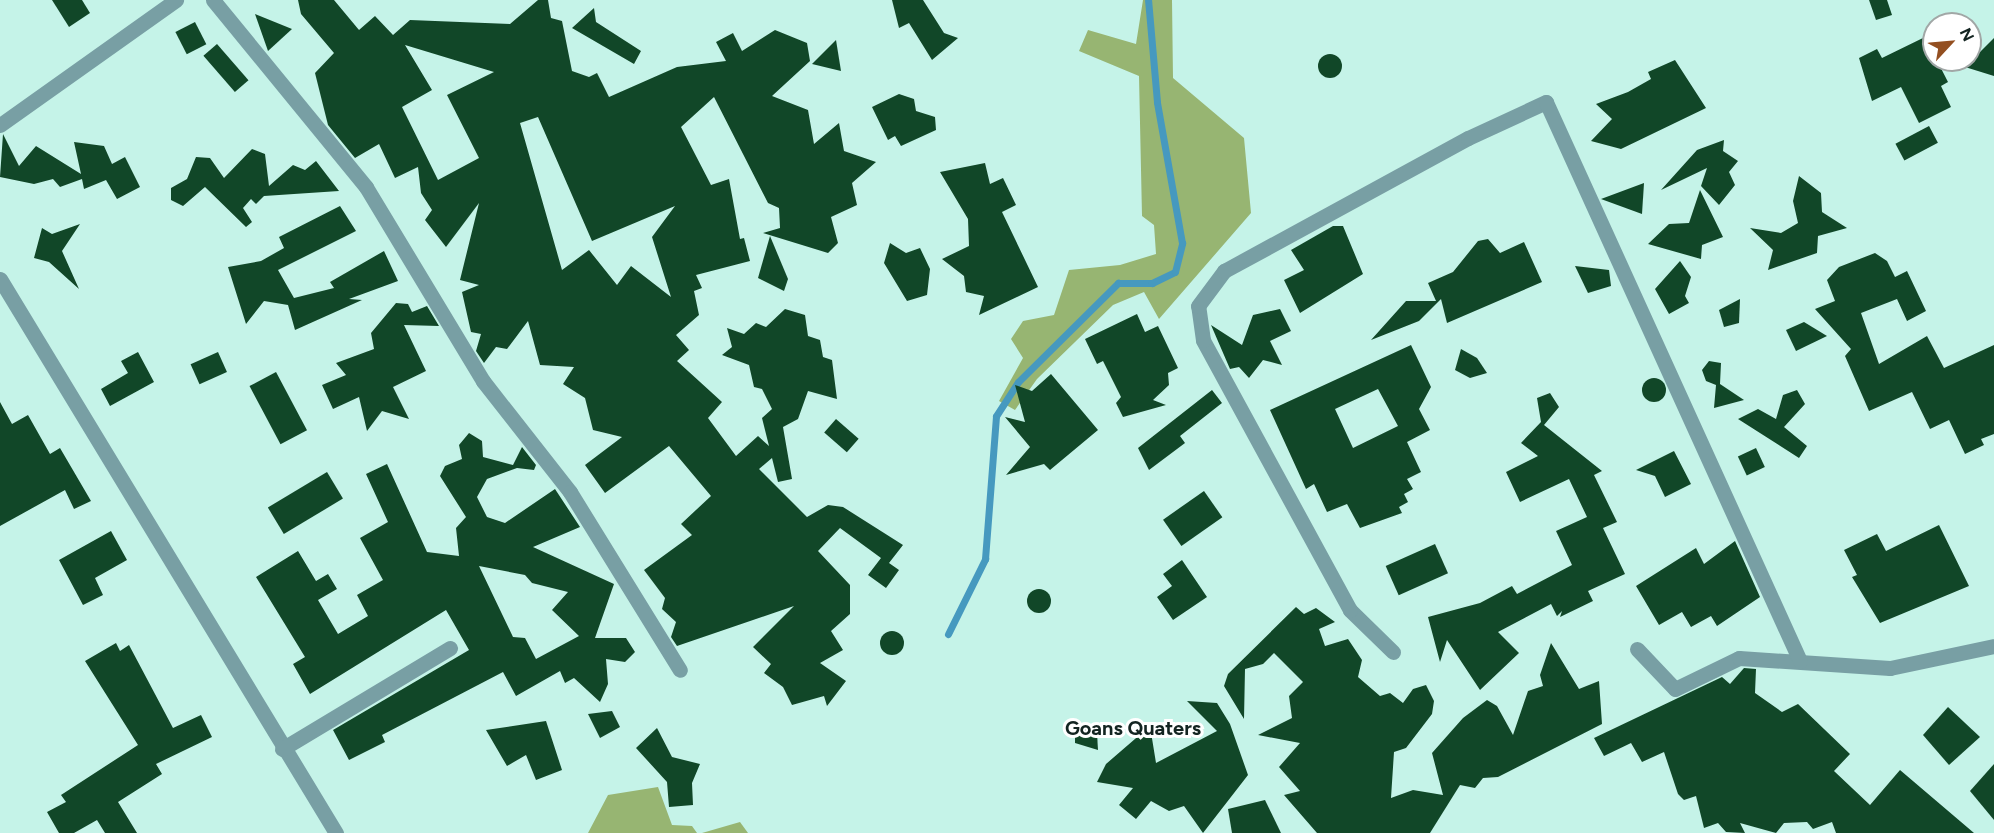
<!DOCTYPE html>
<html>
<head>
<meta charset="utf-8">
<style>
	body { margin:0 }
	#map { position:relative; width:1994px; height:833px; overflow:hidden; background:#c5f3e8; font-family:Figtree,sans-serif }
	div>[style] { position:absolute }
	.forest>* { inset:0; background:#97b572 }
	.stream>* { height:7px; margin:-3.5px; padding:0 3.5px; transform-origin:3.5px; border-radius:3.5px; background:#4699bf }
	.building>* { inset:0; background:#114728; transform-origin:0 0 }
	.round { border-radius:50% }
	.minor>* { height:15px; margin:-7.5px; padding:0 7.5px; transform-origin:7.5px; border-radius:7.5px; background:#789fa4 }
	span { translate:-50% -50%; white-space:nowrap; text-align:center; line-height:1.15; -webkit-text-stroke:6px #fff; paint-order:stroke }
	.quarter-label { font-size:20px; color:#132421; font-weight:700 }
	.north { position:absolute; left:1922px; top:12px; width:60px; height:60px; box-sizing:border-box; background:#fff; border:2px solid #a1a7a6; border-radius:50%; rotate:64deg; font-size:16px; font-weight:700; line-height:24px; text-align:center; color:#132421 }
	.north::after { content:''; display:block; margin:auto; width:21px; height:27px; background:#934f21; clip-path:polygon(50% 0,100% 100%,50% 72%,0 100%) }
</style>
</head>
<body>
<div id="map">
	<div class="forest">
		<div style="clip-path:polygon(1143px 0,1172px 0,1173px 78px,1244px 138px,1251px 213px,1159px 319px,1144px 292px,1113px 305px,1037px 379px,1015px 410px,999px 401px,1023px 358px,1011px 339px,1023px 321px,1054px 315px,1069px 270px,1120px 265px,1156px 254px,1154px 225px,1142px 216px,1139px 76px,1079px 51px,1088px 30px,1136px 44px)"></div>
		<div style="clip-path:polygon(658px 787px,672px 825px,692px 826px,697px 833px,588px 833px,608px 795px)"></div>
		<div style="clip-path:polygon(740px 822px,748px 833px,702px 833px)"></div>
	</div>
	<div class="stream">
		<div style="left:948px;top:634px;width:84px;rotate:-63.7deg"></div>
		<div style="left:985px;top:559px;width:143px;rotate:-85.6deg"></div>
		<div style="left:996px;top:416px;width:40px;rotate:-57.1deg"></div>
		<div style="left:1018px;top:382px;width:141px;rotate:-44.7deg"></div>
		<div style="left:1118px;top:283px;width:34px"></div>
		<div style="left:1152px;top:283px;width:25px;rotate:-26deg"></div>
		<div style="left:1175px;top:272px;width:30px;rotate:-76deg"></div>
		<div style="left:1182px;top:243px;width:143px;rotate:-100.1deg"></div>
		<div style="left:1157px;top:102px;width:102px;rotate:-95deg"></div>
	</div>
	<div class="building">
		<div style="clip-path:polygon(52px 0,82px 0,90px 13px,69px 27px)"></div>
		<div style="clip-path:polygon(evenodd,298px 0,334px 0,359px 30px,375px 16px,393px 35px,410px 20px,510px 24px,538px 0,548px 0,551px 18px,562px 21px,572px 71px,589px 77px,597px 73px,609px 97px,677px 67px,726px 61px,716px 42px,733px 33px,742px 51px,775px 30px,807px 43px,810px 61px,772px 96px,808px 110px,814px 144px,839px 123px,844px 151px,876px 162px,852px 183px,857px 205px,831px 217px,838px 243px,828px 253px,763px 233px,780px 228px,779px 208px,768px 203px,714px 97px,681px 127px,711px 185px,729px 179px,740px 239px,744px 238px,750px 261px,696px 275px,702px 288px,694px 291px,699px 315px,676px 335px,689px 350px,677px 361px,722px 402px,708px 418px,736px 456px,758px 436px,769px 446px,762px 418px,772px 409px,762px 389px,754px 387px,749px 365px,722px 355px,732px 347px,727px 328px,744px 334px,756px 323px,766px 327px,785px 309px,805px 315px,808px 336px,820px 340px,823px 357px,832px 360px,837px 399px,808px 391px,798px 419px,783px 427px,792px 479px,778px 482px,772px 458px,759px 469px,807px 517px,828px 505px,843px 507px,903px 545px,889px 563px,899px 570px,886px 588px,868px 575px,881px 558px,840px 528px,818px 551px,850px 585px,850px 614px,831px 631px,843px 650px,820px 663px,846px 681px,827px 706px,824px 696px,792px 705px,783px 687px,764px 673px,771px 664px,753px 647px,794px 606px,677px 646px,671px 637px,676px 622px,662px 609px,665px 598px,644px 570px,692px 535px,681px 524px,711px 496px,669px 446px,605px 493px,585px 465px,622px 437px,593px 430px,585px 398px,563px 384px,574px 367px,540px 365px,528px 321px,507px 349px,496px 347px,484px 363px,476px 351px,481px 334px,471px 332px,462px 292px,479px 285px,460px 280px,479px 203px,446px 247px,425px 220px,432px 210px,421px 193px,418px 167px,395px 178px,379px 144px,355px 158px,328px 125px,315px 73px,334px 53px,301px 14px,298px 0,405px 45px,494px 72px,447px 95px,479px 158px,438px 180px,402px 107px,432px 90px,405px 45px,298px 0,538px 117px,592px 241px,675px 206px,652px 237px,671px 297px,631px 266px,617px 285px,589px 250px,562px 270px,520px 123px,538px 117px)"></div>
		<div style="clip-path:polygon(892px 0,923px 0,944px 33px,958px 38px,932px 60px,909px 23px,899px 28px)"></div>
		<div style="clip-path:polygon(1869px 0,1887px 0,1892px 15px,1876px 20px)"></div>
		<div style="clip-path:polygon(594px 8px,596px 22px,641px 51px,634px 64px,572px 28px)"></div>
		<div style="clip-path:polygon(255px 14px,292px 29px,268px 51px)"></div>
		<div style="left:195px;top:22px;width:25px;height:22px;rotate:63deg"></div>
		<div style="clip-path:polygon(1925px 37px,1948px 82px,1941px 86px,1951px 107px,1919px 123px,1901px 87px,1872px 101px,1859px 58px,1877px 49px,1882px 58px)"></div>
		<div style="clip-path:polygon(1994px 38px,1994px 76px,1965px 67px)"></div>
		<div style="clip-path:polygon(836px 40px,841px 71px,812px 64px)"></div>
		<div style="left:217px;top:44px;width:48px;height:18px;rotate:49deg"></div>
		<div class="round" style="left:1318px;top:54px;width:24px;height:24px"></div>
		<div style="clip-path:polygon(1675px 60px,1706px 108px,1621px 149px,1591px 141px,1612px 119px,1596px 104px,1628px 92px,1651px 79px,1648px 72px)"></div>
		<div style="clip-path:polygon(899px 94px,914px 99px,916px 111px,935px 117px,936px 130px,901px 146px,895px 136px,888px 140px,872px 107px)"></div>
		<div style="left:1929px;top:126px;width:19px;height:38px;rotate:62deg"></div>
		<div style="clip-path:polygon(3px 134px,19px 166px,36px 146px,81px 174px,74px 142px,104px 146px,112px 164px,125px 157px,140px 187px,117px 199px,106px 180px,84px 189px,82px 179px,60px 187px,53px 179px,34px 184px,0 177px)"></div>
		<div style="clip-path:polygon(1724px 140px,1723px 151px,1738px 161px,1729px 172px,1735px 185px,1719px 205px,1701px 186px,1707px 168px,1661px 190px,1697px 150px)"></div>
		<div style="clip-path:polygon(252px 149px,265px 154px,269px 186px,293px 165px,305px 170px,316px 161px,339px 191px,264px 196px,256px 204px,251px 199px,243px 208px,252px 222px,246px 227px,205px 187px,183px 206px,171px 200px,171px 188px,187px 179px,196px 157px,210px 158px,224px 178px)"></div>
		<div style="clip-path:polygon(985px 163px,990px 184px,1003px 178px,1016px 205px,1002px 212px,1038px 287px,979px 315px,984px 296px,966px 292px,964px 276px,942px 259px,969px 246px,968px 219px,940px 172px)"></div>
		<div style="clip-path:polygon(1799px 176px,1821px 193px,1822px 212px,1847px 228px,1818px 236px,1817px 253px,1768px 270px,1773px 250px,1750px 228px,1781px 233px,1798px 223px,1793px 201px)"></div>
		<div style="clip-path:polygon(1644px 183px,1642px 214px,1601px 199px)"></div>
		<div style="clip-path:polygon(1700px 190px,1723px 237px,1702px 245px,1701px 259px,1648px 244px,1669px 224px,1689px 223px)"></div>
		<div style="clip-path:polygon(340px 206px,356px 231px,278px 270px,294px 298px,334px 288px,330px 282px,384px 251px,398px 281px,349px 299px,362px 300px,295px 330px,288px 305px,264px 301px,246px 324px,228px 267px,261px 261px,284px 248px,279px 237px)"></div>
		<div style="clip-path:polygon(80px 224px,62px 251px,79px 289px,49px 262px,34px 258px,42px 228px,52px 234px)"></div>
		<div style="clip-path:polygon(1333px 226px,1343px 226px,1363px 274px,1300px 313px,1284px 280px,1304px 270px,1291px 250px)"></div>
		<div style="clip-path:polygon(770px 236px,788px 279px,784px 291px,758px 278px)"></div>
		<div style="clip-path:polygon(1488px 239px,1500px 253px,1524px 242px,1542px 282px,1447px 323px,1441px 299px,1419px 321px,1371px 340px,1406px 301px,1436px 301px,1428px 283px,1453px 272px,1478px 241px)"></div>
		<div style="clip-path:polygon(890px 243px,906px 253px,920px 248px,930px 269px,927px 295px,907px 301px,884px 263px)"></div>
		<div style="clip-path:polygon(1875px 253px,1887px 261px,1895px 277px,1907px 271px,1926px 311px,1907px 321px,1897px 299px,1861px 313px,1879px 364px,1927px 336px,1944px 368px,1994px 345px,1994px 434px,1981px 439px,1984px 445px,1965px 454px,1949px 420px,1930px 429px,1912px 392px,1869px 411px,1845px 356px,1851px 349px,1815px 309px,1835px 301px,1827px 280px,1839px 267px)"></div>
		<div style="clip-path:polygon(1680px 261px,1691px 277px,1685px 296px,1689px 303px,1669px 314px,1655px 289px)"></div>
		<div style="clip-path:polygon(1575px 266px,1609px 270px,1611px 286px,1588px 293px)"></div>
		<div style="clip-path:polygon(1740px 299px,1739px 323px,1724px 327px,1719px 310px)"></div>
		<div style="clip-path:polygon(396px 303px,408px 304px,412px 312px,427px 306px,439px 326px,404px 325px,426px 371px,393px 387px,409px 419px,382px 411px,367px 431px,359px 397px,333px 409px,322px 385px,346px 375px,336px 363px,374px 349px,371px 333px)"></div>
		<div style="clip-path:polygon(1280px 309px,1291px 331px,1270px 341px,1282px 365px,1263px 360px,1249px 378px,1239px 367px,1230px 369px,1211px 325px,1242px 345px,1253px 315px)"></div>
		<div style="clip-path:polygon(1137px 314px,1145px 332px,1158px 326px,1178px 368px,1168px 373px,1169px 385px,1153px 400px,1166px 405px,1123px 417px,1116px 403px,1121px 397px,1103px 361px,1097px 364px,1085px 339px)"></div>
		<div style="clip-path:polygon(1804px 322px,1827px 336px,1796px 351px,1786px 330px)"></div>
		<div style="clip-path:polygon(evenodd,1411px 345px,1431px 387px,1419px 409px,1430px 430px,1407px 442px,1421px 472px,1407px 479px,1413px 489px,1404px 494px,1408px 502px,1399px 507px,1402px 513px,1360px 528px,1347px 504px,1327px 512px,1314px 484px,1306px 489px,1270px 410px,1411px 345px,1378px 389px,1398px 426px,1353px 448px,1335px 409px,1378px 389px)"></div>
		<div style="clip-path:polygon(1461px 349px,1477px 358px,1487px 373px,1470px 378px,1455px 370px)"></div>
		<div style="clip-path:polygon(138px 352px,154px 382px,110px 406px,101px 389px,128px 373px,121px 361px)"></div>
		<div style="left:218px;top:352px;width:22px;height:30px;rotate:66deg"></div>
		<div style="clip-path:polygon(1709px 361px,1721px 363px,1720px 384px,1744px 400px,1714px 408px,1716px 385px,1706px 381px,1702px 370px)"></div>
		<div style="left:276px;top:372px;width:66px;height:30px;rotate:62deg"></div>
		<div style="clip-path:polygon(1051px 374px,1098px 430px,1050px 470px,1044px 464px,1006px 475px,1030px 447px,1005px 417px,1025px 422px,1015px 385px,1032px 391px)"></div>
		<div class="round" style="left:1642px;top:378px;width:24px;height:24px"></div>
		<div style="clip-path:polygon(1212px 390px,1222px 403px,1180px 436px,1185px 443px,1149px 470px,1138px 448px)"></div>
		<div style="clip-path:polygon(1797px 390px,1805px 404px,1784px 427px,1807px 446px,1799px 458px,1738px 419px,1758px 409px,1776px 419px,1783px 395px)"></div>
		<div style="clip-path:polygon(1550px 393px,1559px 407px,1544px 425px,1602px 471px,1594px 475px,1617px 522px,1603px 528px,1625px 574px,1588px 591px,1593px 601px,1560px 617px,1562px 611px,1557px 616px,1551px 604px,1498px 632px,1519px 653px,1480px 690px,1447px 640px,1440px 662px,1428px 617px,1480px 603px,1512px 586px,1517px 594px,1572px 565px,1556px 531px,1587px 517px,1569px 479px,1520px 502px,1506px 472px,1538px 456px,1521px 443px,1541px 422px,1537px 398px)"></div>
		<div style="clip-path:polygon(0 402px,12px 424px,28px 415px,50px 454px,60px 448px,91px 501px,74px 509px,65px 490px,0 526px)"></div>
		<div style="left:836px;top:419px;width:30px;height:18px;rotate:41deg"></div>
		<div style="clip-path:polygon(evenodd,469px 433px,482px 441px,483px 457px,513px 465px,522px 447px,536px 465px,534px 470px,517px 468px,487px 479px,477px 497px,487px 517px,505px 523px,555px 489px,580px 527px,533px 547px,614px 584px,595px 638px,626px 638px,635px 652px,625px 662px,606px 659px,608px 684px,600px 702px,574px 678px,565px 683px,560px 671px,516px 696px,503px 672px,382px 735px,385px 742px,349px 760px,333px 730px,469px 650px,446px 610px,310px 694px,293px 664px,305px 657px,256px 577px,298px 551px,316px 581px,328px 574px,337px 589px,318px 600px,338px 634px,368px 616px,357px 595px,383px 580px,360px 538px,388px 522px,366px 474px,387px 464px,427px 552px,459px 556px,456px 528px,466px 517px,440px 476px,445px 466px,462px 459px,459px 445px,469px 433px,479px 566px,525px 575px,532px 583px,568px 592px,552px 610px,579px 636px,536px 659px,525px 638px,513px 637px,479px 566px)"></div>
		<div style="left:1756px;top:448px;width:21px;height:20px;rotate:65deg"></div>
		<div style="clip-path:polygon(1674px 451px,1691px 484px,1665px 497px,1655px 476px,1636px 470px)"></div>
		<div style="left:327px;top:472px;width:31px;height:69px;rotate:59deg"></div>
		<div style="left:1204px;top:491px;width:32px;height:50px;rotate:55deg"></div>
		<div style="clip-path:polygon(1939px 525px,1969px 586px,1880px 623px,1852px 577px,1857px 575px,1844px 550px,1877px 534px,1886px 551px)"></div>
		<div style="clip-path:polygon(111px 531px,127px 560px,95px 578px,103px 595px,83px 605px,59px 560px)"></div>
		<div style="clip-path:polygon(1735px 541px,1760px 597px,1717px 626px,1711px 616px,1691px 627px,1682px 612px,1659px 625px,1636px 586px,1696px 548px,1704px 564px)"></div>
		<div style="left:1435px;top:544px;width:32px;height:54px;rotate:66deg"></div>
		<div style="clip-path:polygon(1182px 560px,1207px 597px,1173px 620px,1157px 597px,1172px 586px,1163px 574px)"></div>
		<div class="round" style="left:1027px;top:589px;width:24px;height:24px"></div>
		<div style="clip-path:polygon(1296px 607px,1304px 614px,1316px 608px,1335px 622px,1319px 629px,1325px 646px,1348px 639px,1362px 660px,1358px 677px,1380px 696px,1390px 693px,1403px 703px,1413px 689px,1426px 685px,1434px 701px,1432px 714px,1406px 748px,1394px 752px,1391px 798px,1413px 790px,1443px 795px,1432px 753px,1463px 718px,1487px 700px,1497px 706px,1513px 735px,1528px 691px,1543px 686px,1540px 675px,1551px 643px,1579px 689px,1599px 681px,1602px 724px,1498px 777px,1483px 778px,1475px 788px,1460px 785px,1430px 833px,1317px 833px,1284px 795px,1300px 791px,1279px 767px,1300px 743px,1258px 735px,1292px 718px,1289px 696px,1303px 682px,1274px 653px,1263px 664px,1245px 669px,1244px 719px,1224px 686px,1228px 674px)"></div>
		<div class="round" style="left:880px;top:631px;width:24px;height:24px"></div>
		<div style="clip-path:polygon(116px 643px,120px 651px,129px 645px,173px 728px,201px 715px,212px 737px,156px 764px,162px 774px,118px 802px,137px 833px,105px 833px,97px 820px,74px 833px,59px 833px,47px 812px,66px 802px,61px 795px,138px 745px,85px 661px)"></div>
		<div style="clip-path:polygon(1744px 668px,1756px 669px,1755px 693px,1782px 712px,1798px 704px,1850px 754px,1834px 771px,1870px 805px,1900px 770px,1974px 833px,1836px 833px,1832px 822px,1813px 829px,1807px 822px,1784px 823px,1776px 833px,1740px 823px,1745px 833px,1726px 832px,1718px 823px,1704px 828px,1696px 796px,1684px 800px,1678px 794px,1664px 752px,1642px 762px,1631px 743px,1604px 756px,1594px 738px,1722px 677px,1730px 684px)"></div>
		<div style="clip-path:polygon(1187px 701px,1217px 703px,1230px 724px,1248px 775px,1203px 833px,1184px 806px,1169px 811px,1151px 801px,1136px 819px,1119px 805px,1133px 788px,1097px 782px,1106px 764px,1150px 726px,1156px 763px,1217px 731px)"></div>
		<div style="clip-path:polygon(1948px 707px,1980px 737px,1949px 765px,1923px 735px)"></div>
		<div style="clip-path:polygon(612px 711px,620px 727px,600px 738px,588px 714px)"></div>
		<div style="clip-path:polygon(546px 721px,562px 770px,536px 780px,526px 755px,507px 766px,486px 730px)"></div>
		<div style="clip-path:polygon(1083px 725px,1097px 733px,1098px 750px,1075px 743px,1075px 731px)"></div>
		<div style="clip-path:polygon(657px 728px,672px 757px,700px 764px,692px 783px,693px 805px,669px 807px,667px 782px,636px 748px)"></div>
		<div style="clip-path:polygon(1994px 764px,1994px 820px,1970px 791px)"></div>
		<div style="clip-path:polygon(1265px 800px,1281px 833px,1232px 833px,1228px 809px)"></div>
	</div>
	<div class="minor">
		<div style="left:213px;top:0;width:242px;rotate:50.7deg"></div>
		<div style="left:366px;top:187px;width:227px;rotate:58.9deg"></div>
		<div style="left:483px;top:381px;width:141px;rotate:51.9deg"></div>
		<div style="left:570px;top:492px;width:209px;rotate:58.3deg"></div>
		<div style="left:0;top:125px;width:216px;rotate:-35.4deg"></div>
		<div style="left:0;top:279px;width:648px;rotate:58.76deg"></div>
		<div style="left:1637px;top:649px;width:55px;rotate:46.5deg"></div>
		<div style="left:1675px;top:689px;width:71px;rotate:-25.8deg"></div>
		<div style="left:1739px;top:658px;width:151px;rotate:3.8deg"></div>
		<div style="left:1890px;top:668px;width:106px;rotate:-11.9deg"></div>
		<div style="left:1393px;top:652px;width:60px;rotate:-135.7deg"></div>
		<div style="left:1350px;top:610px;width:307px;rotate:-118.6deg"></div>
		<div style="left:1203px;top:340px;width:34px;rotate:-98deg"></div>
		<div style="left:1198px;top:306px;width:44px;rotate:-53.4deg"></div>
		<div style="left:1224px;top:271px;width:278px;rotate:-28.6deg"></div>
		<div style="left:1468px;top:138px;width:86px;rotate:-24.8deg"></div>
		<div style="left:1546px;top:102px;width:614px;rotate:65.56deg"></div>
		<div style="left:282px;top:749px;width:196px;rotate:-31deg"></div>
	</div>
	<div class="quarter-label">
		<span style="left:1133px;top:728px">Goans Quaters</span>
	</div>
	<div class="north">N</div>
</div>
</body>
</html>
